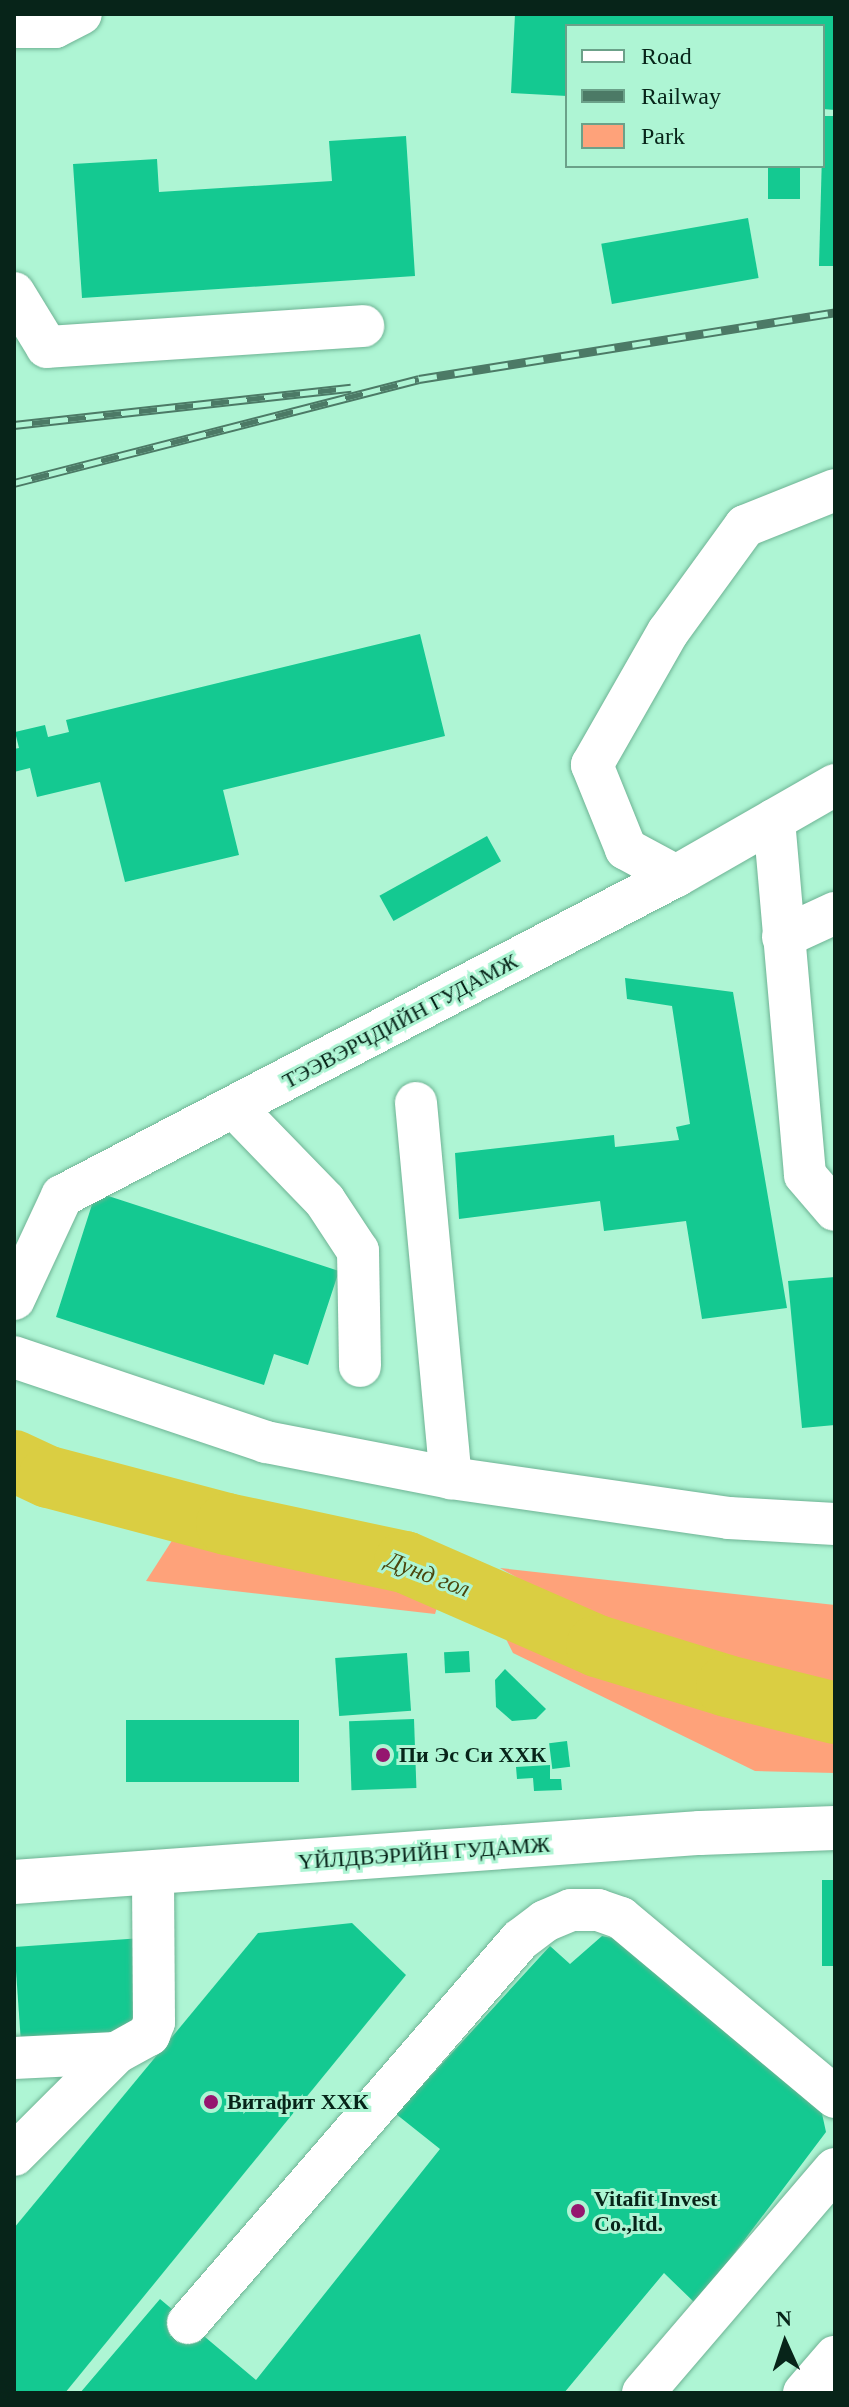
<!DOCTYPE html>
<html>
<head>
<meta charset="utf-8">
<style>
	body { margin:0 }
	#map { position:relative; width:849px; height:2407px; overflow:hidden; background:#aef5d4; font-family:"Times New Roman",serif }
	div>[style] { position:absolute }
	.green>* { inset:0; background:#fea27a }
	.river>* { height:62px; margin:-31px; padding:0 31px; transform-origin:31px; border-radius:31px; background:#dace42 }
	.building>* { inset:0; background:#14c991; transform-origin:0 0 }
	.roads { filter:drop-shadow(0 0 2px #6eb394) drop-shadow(0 0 2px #6eb394) }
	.minor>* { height:42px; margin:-21px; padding:0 21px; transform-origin:21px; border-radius:21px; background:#fff }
	.major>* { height:44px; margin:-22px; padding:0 22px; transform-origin:22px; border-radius:22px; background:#fff }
	.rail>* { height:9px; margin-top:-4.5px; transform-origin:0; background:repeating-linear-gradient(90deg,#aef5d4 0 18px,#4c7a66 0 36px); box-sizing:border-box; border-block:2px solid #4c7a66 }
	.dots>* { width:22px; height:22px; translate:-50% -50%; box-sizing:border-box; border:4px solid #aef5d4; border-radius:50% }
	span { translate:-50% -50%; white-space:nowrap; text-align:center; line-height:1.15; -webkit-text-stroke:6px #aef5d4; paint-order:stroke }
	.street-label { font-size:22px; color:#072419 }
	.poi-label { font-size:22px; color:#072419; font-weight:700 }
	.left { translate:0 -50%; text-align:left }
	.water-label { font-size:24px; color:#4a450d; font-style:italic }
	.frame { position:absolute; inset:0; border:16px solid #072419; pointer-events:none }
	.legend { position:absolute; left:565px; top:24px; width:260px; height:144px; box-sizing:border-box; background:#aef5d4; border:2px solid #6ba189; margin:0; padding:10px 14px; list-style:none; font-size:24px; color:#072419 }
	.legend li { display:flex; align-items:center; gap:16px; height:40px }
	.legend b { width:40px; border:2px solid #6ba189 }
	.north { position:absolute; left:745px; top:2303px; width:80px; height:80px; -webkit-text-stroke:6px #aef5d4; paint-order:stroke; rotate:357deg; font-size:22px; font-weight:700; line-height:32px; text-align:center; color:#072419 }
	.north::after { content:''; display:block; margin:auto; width:28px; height:36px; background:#072419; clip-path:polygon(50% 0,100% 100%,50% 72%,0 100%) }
</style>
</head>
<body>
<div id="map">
	<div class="green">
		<div style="clip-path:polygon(173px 1539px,314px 1554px,442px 1591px,435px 1614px,146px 1581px)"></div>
		<div style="clip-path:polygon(500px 1568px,835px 1605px,835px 1700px,597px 1623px)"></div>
		<div style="clip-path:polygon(497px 1621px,586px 1659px,835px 1727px,835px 1773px,755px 1771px,513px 1653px)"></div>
	</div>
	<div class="river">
		<div style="left:14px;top:1461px;width:38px;rotate:25deg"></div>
		<div style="left:49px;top:1477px;width:184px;rotate:14.8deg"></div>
		<div style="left:227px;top:1524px;width:182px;rotate:12.1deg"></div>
		<div style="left:405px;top:1562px;width:210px;rotate:23.6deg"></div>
		<div style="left:597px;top:1646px;width:136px;rotate:17.1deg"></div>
		<div style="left:727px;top:1686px;width:111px;rotate:14deg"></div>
	</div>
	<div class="building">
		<div style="clip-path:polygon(515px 14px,835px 14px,835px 110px,823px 109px,823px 26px,567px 26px,567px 96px,511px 93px)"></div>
		<div style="clip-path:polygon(823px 116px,835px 116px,835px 266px,819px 266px)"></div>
		<div style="clip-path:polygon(406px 136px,415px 276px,82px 298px,73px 164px,157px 159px,159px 192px,332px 181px,329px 141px)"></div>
		<div style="left:768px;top:166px;width:32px;height:33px"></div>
		<div style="left:748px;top:218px;width:61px;height:149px;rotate:80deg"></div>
		<div style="clip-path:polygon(420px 634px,445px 736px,223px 790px,239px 855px,125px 882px,100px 782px,37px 797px,30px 768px,14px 772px,14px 749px,19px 748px,15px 732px,45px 725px,48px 737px,69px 732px,66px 720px)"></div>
		<div style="left:487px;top:836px;width:29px;height:123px;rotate:61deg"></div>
		<div style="clip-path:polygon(625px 978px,733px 992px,787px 1308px,702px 1319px,686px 1221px,604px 1231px,600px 1201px,459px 1219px,455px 1153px,614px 1135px,615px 1147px,679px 1140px,676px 1127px,690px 1124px,672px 1006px,627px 999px)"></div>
		<div style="clip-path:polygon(96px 1192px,339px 1271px,308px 1365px,274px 1354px,264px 1385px,56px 1317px)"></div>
		<div style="clip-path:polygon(835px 1277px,835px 1425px,802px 1428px,788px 1281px)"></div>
		<div style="left:469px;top:1651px;width:21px;height:25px;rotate:87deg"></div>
		<div style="left:407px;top:1653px;width:58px;height:72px;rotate:86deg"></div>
		<div style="clip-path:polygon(505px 1669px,546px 1709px,536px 1719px,512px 1721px,496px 1707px,495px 1680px)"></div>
		<div style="left:414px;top:1719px;width:69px;height:65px;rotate:88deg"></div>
		<div style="left:126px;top:1720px;width:173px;height:62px"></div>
		<div style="left:567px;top:1741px;width:26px;height:18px;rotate:83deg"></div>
		<div style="clip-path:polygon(550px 1765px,550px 1779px,561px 1779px,562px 1790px,534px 1791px,533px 1778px,517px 1779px,516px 1767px)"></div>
		<div style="left:822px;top:1880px;width:13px;height:86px"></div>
		<div style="clip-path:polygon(352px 1923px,406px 1975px,65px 2393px,14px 2393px,14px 2228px,258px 1933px)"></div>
		<div style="clip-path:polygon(602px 1936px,627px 1941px,821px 2109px,826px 2132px,696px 2304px,664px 2273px,564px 2393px,80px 2393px,160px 2299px,256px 2380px,440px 2149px,396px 2114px,550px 1946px,570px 1964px)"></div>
		<div style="left:142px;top:1938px;width:94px;height:128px;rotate:86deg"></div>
	</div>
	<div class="roads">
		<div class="minor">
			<div style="left:14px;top:27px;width:41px"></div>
			<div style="left:55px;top:27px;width:29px;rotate:-27deg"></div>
			<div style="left:14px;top:293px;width:63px;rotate:58.6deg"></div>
			<div style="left:47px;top:347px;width:317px;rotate:-3.8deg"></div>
			<div style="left:774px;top:820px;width:356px;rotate:85deg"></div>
			<div style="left:805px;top:1175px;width:46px;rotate:49.4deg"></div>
			<div style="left:676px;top:876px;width:57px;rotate:-151.6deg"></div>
			<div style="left:626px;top:849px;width:91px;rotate:-112deg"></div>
			<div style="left:592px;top:765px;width:153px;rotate:-60.3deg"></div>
			<div style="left:668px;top:632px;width:131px;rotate:-54deg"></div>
			<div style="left:745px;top:526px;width:97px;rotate:-21.8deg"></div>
			<div style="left:783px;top:937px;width:57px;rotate:-24.8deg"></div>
			<div style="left:416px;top:1103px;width:377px;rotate:84.7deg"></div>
			<div style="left:235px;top:1108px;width:129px;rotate:45.9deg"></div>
			<div style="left:325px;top:1201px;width:60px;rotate:56.6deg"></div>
			<div style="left:358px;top:1251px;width:115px;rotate:89deg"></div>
			<div style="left:14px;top:1299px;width:114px;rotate:-65deg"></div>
			<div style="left:62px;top:1196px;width:692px;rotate:-27.53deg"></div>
			<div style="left:676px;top:876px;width:183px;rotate:-29.8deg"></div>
			<div style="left:14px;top:1357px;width:266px;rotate:18.6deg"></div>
			<div style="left:266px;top:1442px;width:188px;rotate:11deg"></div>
			<div style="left:451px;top:1478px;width:281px;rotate:8.2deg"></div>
			<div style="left:729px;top:1518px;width:106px;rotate:3.2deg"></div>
			<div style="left:14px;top:2058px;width:102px;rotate:-2.8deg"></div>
			<div style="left:116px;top:2053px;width:38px;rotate:-29deg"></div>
			<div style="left:149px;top:2035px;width:14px;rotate:-69deg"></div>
			<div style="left:154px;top:2022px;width:148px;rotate:-90.4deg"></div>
			<div style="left:14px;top:2155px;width:144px;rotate:-45deg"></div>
			<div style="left:188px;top:2323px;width:507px;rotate:-49.08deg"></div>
			<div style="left:520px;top:1940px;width:31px;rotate:-37deg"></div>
			<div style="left:545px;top:1921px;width:28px;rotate:-23deg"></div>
			<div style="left:571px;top:1910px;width:27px"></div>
			<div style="left:598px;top:1910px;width:24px;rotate:19deg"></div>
			<div style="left:621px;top:1918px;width:279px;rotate:39.9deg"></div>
			<div style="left:643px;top:2393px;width:295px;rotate:-49.4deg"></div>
			<div style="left:804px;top:2393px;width:48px;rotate:-49.3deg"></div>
		</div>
		<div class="major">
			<div style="left:14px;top:1882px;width:688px;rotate:-4.09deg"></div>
			<div style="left:700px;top:1833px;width:135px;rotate:-2.1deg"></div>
		</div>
	</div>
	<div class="rail">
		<div style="left:14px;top:425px;width:339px;rotate:-6.3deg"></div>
		<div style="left:14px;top:483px;width:418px;rotate:-14.4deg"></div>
		<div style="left:419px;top:379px;width:421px;rotate:-9.1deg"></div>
	</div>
	<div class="dots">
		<div style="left:383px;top:1755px;background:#95166f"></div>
		<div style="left:211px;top:2102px;background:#95166f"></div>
		<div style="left:578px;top:2211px;background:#95166f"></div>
	</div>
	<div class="street-label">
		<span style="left:400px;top:1021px;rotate:-28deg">ТЭЭВЭРЧДИЙН ГУДАМЖ</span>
		<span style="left:424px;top:1853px;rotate:-4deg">YЙЛДВЭРИЙН ГУДАМЖ</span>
	</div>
	<div class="poi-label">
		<span class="left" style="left:399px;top:1755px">Пи Эс Си ХХК</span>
		<span class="left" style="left:227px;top:2102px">Витафит ХХК</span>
		<span class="left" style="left:594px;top:2211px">Vitafit Invest<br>Co.,ltd.</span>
	</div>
	<div class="water-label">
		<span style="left:428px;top:1575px;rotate:21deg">Дунд гол</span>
	</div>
	<div class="frame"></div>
	<ul class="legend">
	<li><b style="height:10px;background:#fff"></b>Road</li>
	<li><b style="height:10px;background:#4c7a66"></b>Railway</li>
	<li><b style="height:22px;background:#fea27a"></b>Park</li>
	</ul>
	<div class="north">N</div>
</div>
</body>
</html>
